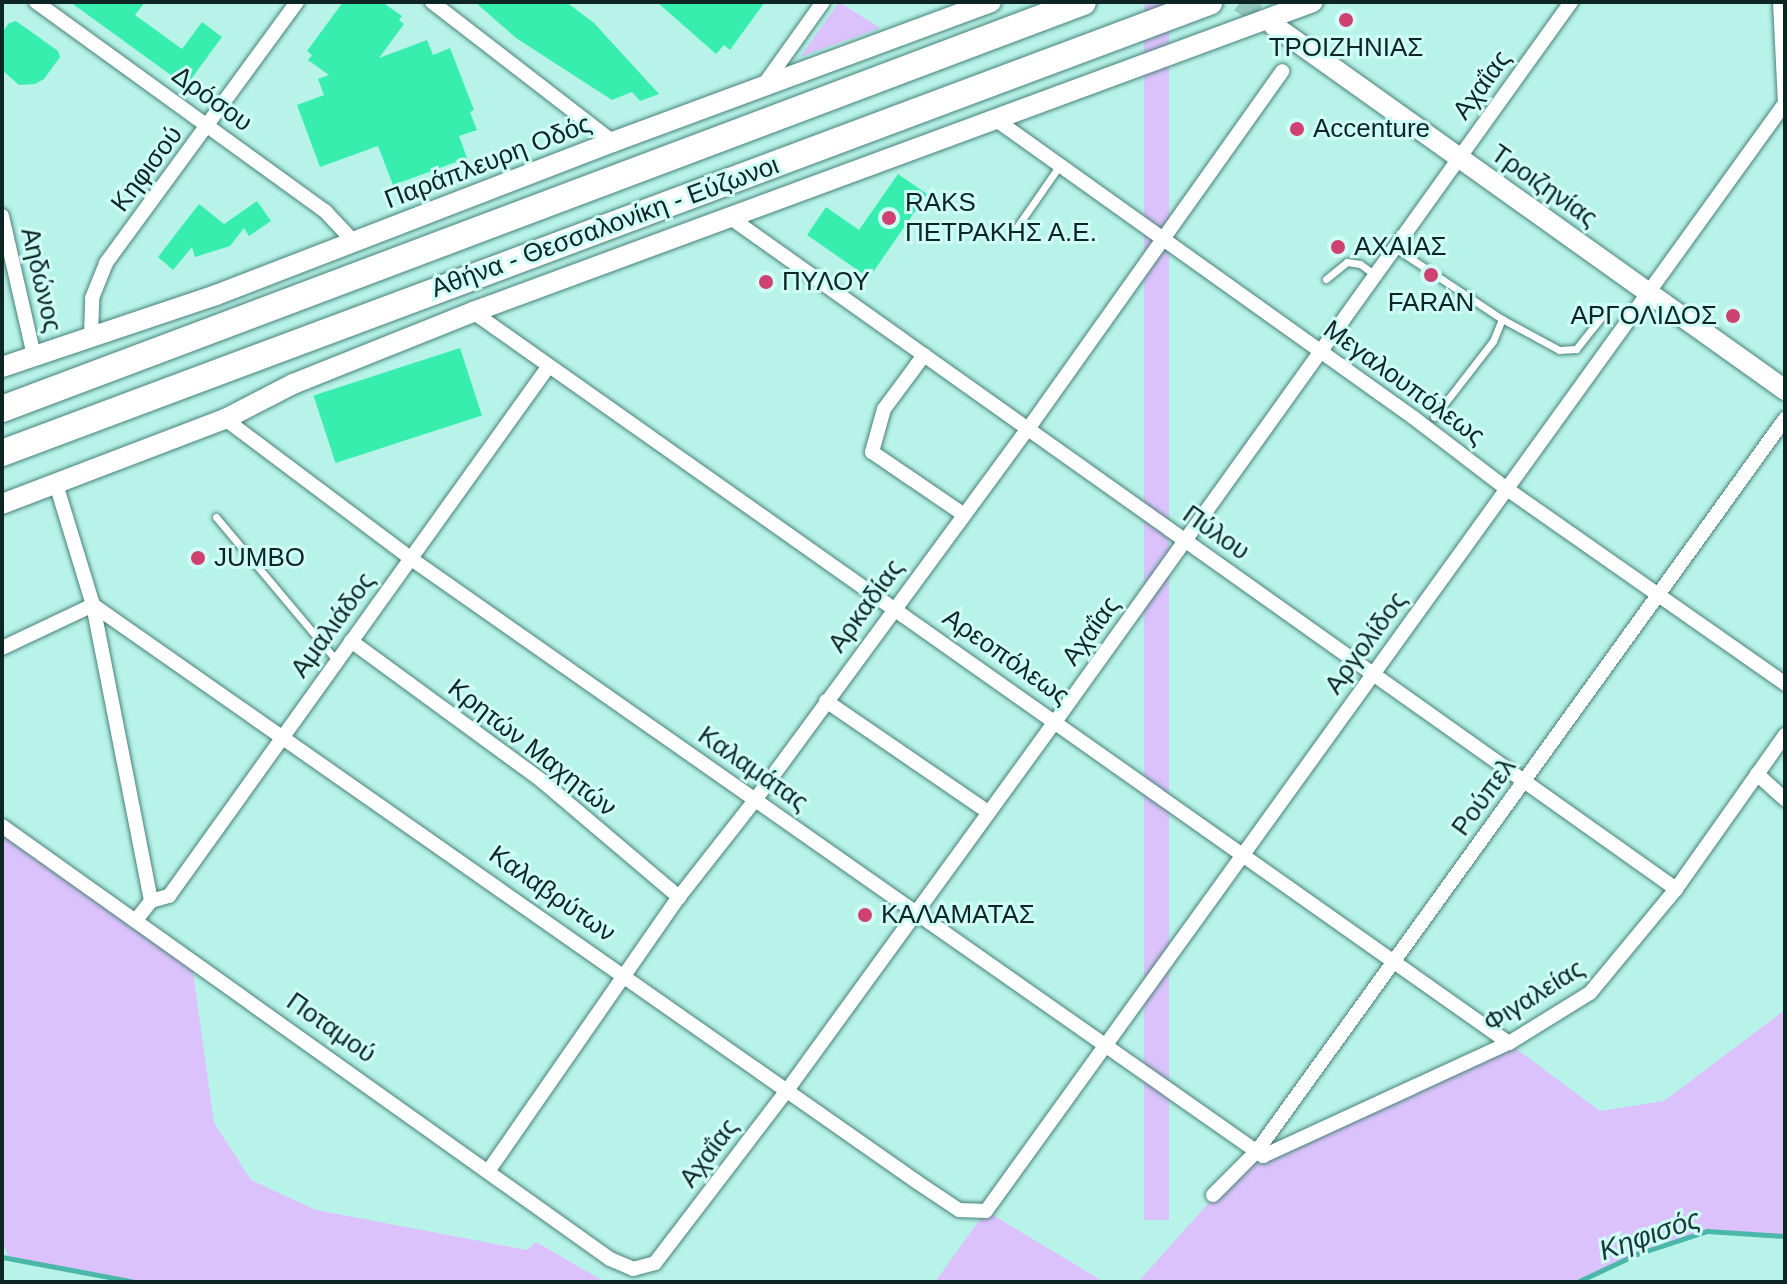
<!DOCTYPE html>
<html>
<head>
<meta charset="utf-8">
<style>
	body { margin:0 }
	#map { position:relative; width:1787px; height:1284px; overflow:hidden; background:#b8f3e9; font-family:Helvetica,sans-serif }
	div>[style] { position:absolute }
	.green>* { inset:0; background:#dbc2fc; transform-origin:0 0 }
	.stream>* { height:5px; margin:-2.5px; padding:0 2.5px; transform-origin:2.5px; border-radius:2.5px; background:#4ab7a9 }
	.building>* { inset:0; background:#37eeae; transform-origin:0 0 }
	.secondary-tunnel>* { height:20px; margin-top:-10px; transform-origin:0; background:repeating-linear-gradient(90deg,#96cac1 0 20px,transparent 0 30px) }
	.roads { filter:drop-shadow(0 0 2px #488179) drop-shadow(0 0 2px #488179) }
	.lane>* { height:7px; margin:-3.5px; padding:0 3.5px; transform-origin:3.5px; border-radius:3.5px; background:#fff }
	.street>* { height:14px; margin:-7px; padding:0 7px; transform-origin:7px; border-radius:7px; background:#fff }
	.secondary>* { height:20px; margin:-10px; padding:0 10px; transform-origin:10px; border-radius:10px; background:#fff }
	.highway>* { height:26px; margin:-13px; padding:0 13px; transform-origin:13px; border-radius:13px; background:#fff }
	.dots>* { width:22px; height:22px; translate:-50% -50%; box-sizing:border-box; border:4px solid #cffef6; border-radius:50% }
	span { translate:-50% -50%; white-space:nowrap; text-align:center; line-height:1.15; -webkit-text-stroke:6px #cffef6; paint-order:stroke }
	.poi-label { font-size:26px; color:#0e2623 }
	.left { translate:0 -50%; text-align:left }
	.right { translate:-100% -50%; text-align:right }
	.street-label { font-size:26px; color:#0e2623 }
	.water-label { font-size:28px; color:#183935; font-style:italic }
	.frame { position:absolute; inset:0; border:4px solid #0e2623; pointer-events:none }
</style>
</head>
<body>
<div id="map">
	<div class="green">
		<div style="clip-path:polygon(839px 2px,880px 28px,800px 57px)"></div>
		<div style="left:1144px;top:2px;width:25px;height:1218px"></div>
		<div style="clip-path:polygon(2px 826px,191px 958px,214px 1123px,251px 1180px,316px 1210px,527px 1250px,536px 1242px,605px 1282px,135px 1282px,8px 1256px,2px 1239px)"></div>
		<div style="clip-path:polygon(1785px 1010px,1785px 1236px,1707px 1231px,1637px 1254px,1577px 1282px,1138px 1282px,1255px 1151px,1514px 1047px,1600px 1111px,1664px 1101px)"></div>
		<div style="clip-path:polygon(986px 1211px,1104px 1282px,935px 1282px)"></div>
	</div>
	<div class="stream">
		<div style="left:2px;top:1257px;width:135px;rotate:10.6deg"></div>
		<div style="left:1577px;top:1282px;width:66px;rotate:-25deg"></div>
		<div style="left:1637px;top:1254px;width:74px;rotate:-18.2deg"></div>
		<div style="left:1707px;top:1231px;width:78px;rotate:3.7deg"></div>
	</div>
	<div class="building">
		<div style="clip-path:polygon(70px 2px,145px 2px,135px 15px,182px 49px,202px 22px,222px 37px,186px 86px)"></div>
		<div style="clip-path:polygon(343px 2px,382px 2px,402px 16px,399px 20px,404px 24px,379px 58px,427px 40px,433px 55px,450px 48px,474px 110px,470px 112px,477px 130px,459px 136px,467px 158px,393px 185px,378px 146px,320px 167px,297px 105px,324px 95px,318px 79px,329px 75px,308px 60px,312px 55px,307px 51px)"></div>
		<div style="clip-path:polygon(475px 2px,566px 2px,594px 23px,659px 94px,640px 101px,632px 92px,612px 100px,516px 38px)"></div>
		<div style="clip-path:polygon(657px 2px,765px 2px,730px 50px,724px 45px,716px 54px)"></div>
		<div style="clip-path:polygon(16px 21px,58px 51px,60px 57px,44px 79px,35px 84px,19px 85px,2px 70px,2px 33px,9px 23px)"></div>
		<div style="clip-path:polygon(898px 174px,927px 194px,869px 278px,807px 235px,826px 207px,859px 230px)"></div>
		<div style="clip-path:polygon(257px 201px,271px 221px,249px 236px,244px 228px,230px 246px,195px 257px,192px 247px,173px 270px,158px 257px,199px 204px,224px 224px)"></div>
		<div style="left:460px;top:348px;width:71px;height:154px;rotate:72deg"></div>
	</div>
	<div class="secondary-tunnel">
		<div style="left:1240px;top:2px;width:40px;rotate:34.9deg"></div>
	</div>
	<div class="roads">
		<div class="lane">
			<div style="left:1017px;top:227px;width:75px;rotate:-55.3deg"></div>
			<div style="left:1395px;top:248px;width:128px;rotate:33.6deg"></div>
			<div style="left:1502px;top:319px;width:24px;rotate:112deg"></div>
			<div style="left:1493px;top:341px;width:96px;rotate:127.8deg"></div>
			<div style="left:1326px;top:279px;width:27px;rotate:-39deg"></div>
			<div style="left:1347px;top:262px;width:13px;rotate:9deg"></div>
			<div style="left:1360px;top:264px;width:19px;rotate:36deg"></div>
			<div style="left:1502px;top:319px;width:65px;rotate:28.5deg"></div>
			<div style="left:1559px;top:350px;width:17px;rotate:-3deg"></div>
			<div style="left:1576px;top:349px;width:43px;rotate:-51.5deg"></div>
			<div style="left:216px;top:517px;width:188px;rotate:50deg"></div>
		</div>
		<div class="street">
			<div style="left:36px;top:2px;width:357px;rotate:35.9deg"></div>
			<div style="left:325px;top:211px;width:42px;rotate:46.9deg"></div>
			<div style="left:432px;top:2px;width:229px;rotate:37.7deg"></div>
			<div style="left:1780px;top:2px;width:101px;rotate:87.2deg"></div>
			<div style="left:763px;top:86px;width:103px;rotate:-54.5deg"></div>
			<div style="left:995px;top:119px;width:515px;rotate:35.51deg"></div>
			<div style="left:1414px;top:418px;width:117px;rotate:37.4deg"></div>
			<div style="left:1507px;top:489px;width:340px;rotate:35deg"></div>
			<div style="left:2px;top:216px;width:144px;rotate:77.1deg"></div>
			<div style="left:728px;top:216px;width:1163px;rotate:35.37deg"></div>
			<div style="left:473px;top:312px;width:1268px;rotate:35.21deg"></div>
			<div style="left:91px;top:335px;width:37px;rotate:-88deg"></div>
			<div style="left:92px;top:298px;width:38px;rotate:-68deg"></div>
			<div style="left:106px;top:263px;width:323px;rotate:-53.8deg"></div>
			<div style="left:924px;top:355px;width:67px;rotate:126.5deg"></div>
			<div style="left:884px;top:409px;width:45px;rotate:105.6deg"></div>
			<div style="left:872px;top:452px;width:110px;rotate:34.3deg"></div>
			<div style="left:225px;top:419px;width:231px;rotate:36.9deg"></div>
			<div style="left:410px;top:558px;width:1042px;rotate:35.03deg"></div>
			<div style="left:1263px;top:1156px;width:271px;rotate:-24.7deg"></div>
			<div style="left:1509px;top:1043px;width:95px;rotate:-31.7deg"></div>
			<div style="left:1590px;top:993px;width:135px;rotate:-50.4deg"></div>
			<div style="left:1676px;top:889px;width:189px;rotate:-54.7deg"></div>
			<div style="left:56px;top:484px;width:127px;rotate:73deg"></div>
			<div style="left:93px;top:605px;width:302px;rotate:78.9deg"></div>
			<div style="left:151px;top:901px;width:24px;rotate:128deg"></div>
			<div style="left:351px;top:641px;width:237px;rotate:36.2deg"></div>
			<div style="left:542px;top:781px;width:180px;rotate:40.3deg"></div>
			<div style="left:2px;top:648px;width:101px;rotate:-25.3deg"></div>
			<div style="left:93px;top:605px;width:1006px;rotate:35deg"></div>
			<div style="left:917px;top:1182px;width:50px;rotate:33.7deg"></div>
			<div style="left:959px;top:1210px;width:27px;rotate:2deg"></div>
			<div style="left:986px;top:1211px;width:1366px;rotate:-54.2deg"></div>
			<div style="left:826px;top:701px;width:196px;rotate:34.4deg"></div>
			<div style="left:1757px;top:774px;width:38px;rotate:42deg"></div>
			<div style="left:2px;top:826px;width:746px;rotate:35.46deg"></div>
			<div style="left:610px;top:1259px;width:25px;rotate:23deg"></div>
			<div style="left:633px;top:1269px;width:23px;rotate:-15deg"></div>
			<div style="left:655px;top:1263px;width:219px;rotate:-52.6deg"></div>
			<div style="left:788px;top:1089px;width:454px;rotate:-54deg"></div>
			<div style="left:1055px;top:722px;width:886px;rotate:-54.37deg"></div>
			<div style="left:151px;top:901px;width:19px;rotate:-16deg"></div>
			<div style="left:169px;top:896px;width:651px;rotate:-54.38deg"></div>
			<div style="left:489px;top:1170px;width:333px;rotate:-55.2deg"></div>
			<div style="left:679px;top:897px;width:123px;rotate:-51.9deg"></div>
			<div style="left:755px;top:800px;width:461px;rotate:-53.7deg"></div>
			<div style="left:1028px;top:429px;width:439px;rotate:-54.6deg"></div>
			<div style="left:1213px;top:1195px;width:62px;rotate:-45deg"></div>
			<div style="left:1257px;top:1151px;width:903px;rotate:-54.2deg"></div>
		</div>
		<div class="secondary">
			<div style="left:1273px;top:25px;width:629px;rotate:35.48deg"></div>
			<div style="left:2px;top:367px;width:226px;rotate:-18.6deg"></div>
			<div style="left:216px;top:295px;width:425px;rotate:-21.1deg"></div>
			<div style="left:613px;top:142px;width:403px;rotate:-20.3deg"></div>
			<div style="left:2px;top:504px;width:239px;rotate:-20.9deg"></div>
			<div style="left:225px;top:419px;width:76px;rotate:-27.2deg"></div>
			<div style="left:293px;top:384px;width:194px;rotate:-21.8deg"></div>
			<div style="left:473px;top:312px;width:895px;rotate:-20.26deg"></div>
		</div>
		<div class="highway">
			<div style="left:2px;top:409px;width:1155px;rotate:-20.63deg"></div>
			<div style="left:2px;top:453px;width:1289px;rotate:-20.49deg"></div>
		</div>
	</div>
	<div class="dots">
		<div style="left:1346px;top:20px;background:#ce4171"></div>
		<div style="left:1297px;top:129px;background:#ce4171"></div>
		<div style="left:889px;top:218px;background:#ce4171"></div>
		<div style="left:1338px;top:247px;background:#ce4171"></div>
		<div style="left:1431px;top:275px;background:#ce4171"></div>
		<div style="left:766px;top:282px;background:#ce4171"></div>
		<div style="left:1733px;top:316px;background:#ce4171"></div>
		<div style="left:198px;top:558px;background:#ce4171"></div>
		<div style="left:865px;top:915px;background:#ce4171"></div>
	</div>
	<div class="poi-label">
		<span style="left:1346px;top:48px">ΤΡΟΙΖΗΝΙΑΣ</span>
		<span class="left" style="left:1313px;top:129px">Accenture</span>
		<span class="left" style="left:905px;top:218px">RAKS<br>ΠΕΤΡΑΚΗΣ Α.Ε.</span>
		<span class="left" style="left:1354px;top:247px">AXAΙΑΣ</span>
		<span class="left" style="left:782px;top:282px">ΠΥΛΟΥ</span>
		<span style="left:1431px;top:303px">FARAN</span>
		<span class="right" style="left:1717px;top:316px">ΑΡΓΟΛΙΔΟΣ</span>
		<span class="left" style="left:214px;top:558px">JUMBO</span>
		<span class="left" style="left:881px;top:915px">ΚΑΛΑΜΑΤΑΣ</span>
	</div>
	<div class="street-label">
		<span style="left:1482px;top:85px;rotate:-54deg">Αχαΐας</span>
		<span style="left:212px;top:99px;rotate:36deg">Δρόσου</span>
		<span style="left:488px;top:162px;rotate:-21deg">Παράπλευρη Οδός</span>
		<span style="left:147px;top:169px;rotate:-53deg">Κηφισού</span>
		<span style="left:1544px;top:186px;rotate:35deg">Τροιζηνίας</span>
		<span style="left:605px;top:227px;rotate:-20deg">Αθήνα - Θεσσαλονίκη - Εύζωνοι</span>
		<span style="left:41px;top:280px;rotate:77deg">Αηδώνος</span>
		<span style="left:1404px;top:383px;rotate:36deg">Μεγαλουπόλεως</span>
		<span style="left:1216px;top:533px;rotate:35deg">Πύλου</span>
		<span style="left:866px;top:606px;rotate:-54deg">Αρκαδίας</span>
		<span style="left:333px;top:625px;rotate:-54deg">Αμαλιάδος</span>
		<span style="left:1091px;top:631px;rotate:-54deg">Αχαΐας</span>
		<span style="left:1366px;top:643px;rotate:-54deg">Αργολίδος</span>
		<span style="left:1006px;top:657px;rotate:35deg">Αρεοπόλεως</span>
		<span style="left:532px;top:748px;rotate:38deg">Κρητών Μαχητών</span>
		<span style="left:753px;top:769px;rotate:35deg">Καλαμάτας</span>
		<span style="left:1484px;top:797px;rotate:-54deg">Ρούπελ</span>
		<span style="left:552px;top:894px;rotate:35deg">Καλαβρύτων</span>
		<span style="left:1534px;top:996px;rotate:-32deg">Φιγαλείας</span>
		<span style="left:331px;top:1028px;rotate:35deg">Ποταμού</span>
		<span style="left:709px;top:1153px;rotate:-53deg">Αχαΐας</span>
	</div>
	<div class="water-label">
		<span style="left:1650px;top:1235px;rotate:-19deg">Κηφισός</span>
	</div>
	<div class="frame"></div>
</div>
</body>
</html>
